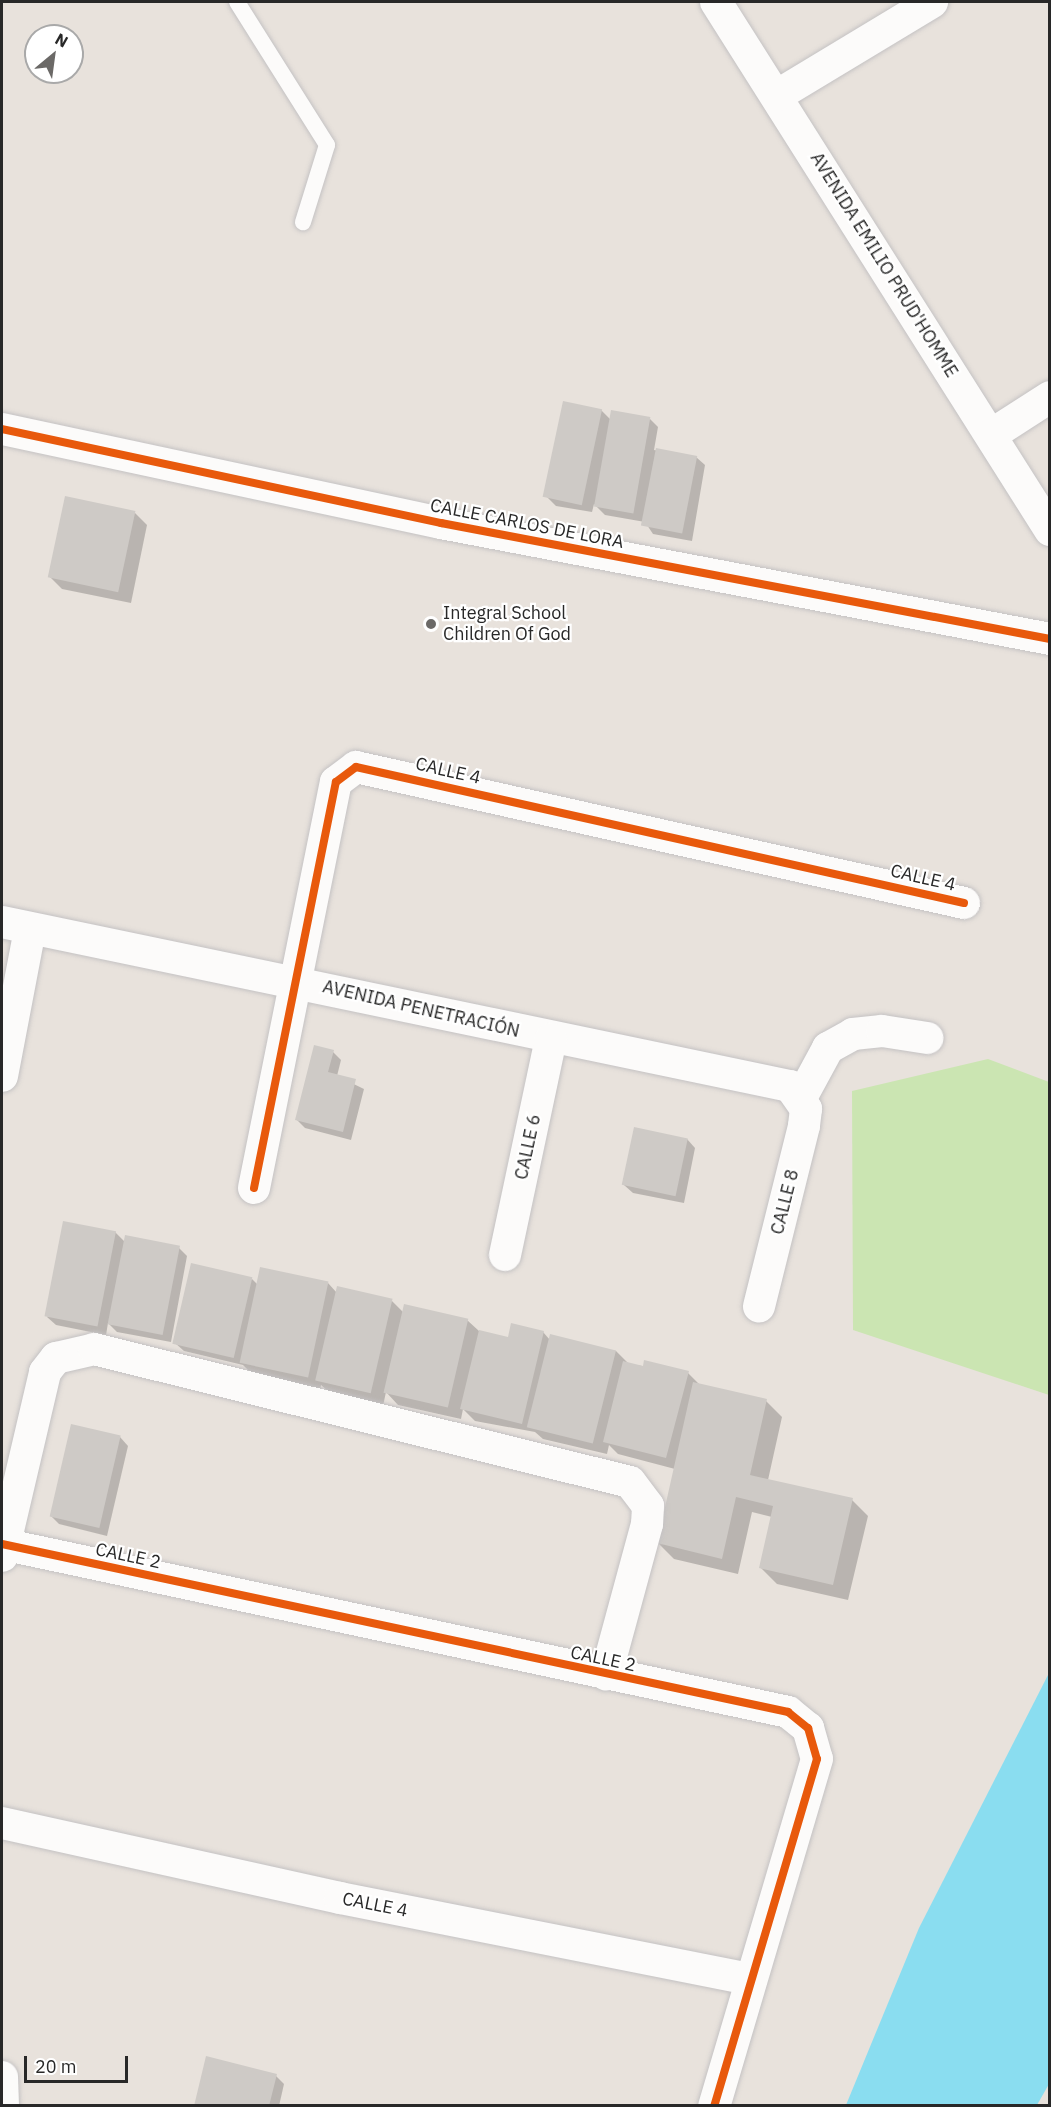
<!DOCTYPE html>
<html>
<head>
<meta charset="utf-8">
<style>
	body { margin:0 }
	#map { position:relative; width:1051px; height:2107px; overflow:hidden; background:#e8e2dc; font-family:"IBM Plex Sans",sans-serif }
	div>[style] { position:absolute }
	.green>* { inset:0; background:#cbe5b2 }
	.water>* { inset:0; background:#8addf0 }
	.shadow>* { inset:0; background:#0003 }
	.building>* { inset:0; background:#cecac6; transform-origin:0 0 }
	.roads { filter:drop-shadow(0 0 2px #c4c2c3) drop-shadow(0 0 2px #c4c2c3) }
	.service>* { height:16px; margin:-8px; padding:0 8px; transform-origin:8px; border-radius:8px; background:#fcfbfa }
	.minor>* { height:32px; margin:-16px; padding:0 16px; transform-origin:16px; border-radius:16px; background:#fcfbfa }
	.cycleway>* { height:8px; margin:-4px; padding:0 4px; transform-origin:4px; border-radius:4px; background:#e8590c }
	.dots>* { width:16px; height:16px; translate:-50% -50%; box-sizing:border-box; border:3px solid #fff; border-radius:50% }
	span { translate:-50% -50%; white-space:nowrap; text-align:center; line-height:1.15; -webkit-text-stroke:4.5px #fff; paint-order:stroke }
	.street-label { font-size:18px; color:#282828 }
	.poi-label { font-size:18px; color:#282828 }
	.left { translate:0 -50%; text-align:left }
	.frame { position:absolute; inset:0; border:3px solid #282828; pointer-events:none }
	.north { position:absolute; left:24px; top:24px; width:60px; height:60px; box-sizing:border-box; background:#fff; border:2px solid #a9a9a9; border-radius:50%; rotate:29deg; font-size:16px; font-weight:700; line-height:24px; text-align:center; color:#282828 }
	.north::after { content:''; display:block; margin:auto; width:21px; height:27px; background:#6b6967; clip-path:polygon(50% 0,100% 100%,50% 72%,0 100%) }
	.scale { position:absolute; left:24px; top:2056px; width:104px; height:27px; box-sizing:border-box; border:3px solid #282828; border-top:0; padding-left:8px; font-size:18px; line-height:21px; white-space:nowrap; color:#282828; -webkit-text-stroke:4px #fff; paint-order:stroke }
</style>
</head>
<body>
<div id="map">
	<div class="green">
		<div style="clip-path:polygon(988px 1059px,1049px 1082px,1049px 1395px,853px 1330px,852px 1091px)"></div>
	</div>
	<div class="water">
		<div style="clip-path:polygon(1049px 1673px,1049px 2084px,1037px 2105px,846px 2105px,919px 1928px)"></div>
	</div>
	<div class="shadow">
		<div style="clip-path:polygon(601px 410px,611px 420px,650px 419px,658px 427px,654px 450px,696px 457px,705px 465px,692px 541px,653px 534px,645px 522px,605px 515px,594px 504px,592px 512px,556px 506px,547px 497px)"></div>
		<div style="clip-path:polygon(134px 512px,147px 525px,131px 603px,62px 589px,49px 576px)"></div>
		<div style="clip-path:polygon(333px 1052px,341px 1060px,337px 1076px,364px 1089px,351px 1140px,305px 1128px,297px 1120px)"></div>
		<div style="clip-path:polygon(687px 1139px,695px 1148px,684px 1203px,633px 1193px,624px 1185px)"></div>
		<div style="clip-path:polygon(115px 1232px,125px 1242px,179px 1248px,187px 1256px,171px 1342px,117px 1332px,108px 1323px,106px 1335px,56px 1325px,47px 1317px)"></div>
		<div style="clip-path:polygon(252px 1279px,258px 1285px,328px 1283px,337px 1293px,391px 1300px,404px 1313px,467px 1320px,479px 1331px,509px 1338px,543px 1332px,550px 1340px,616px 1351px,629px 1364px,688px 1373px,701px 1386px,766px 1401px,782px 1417px,768px 1480px,852px 1500px,868px 1516px,848px 1600px,777px 1584px,761px 1568px,772px 1517px,752px 1512px,738px 1574px,674px 1559px,658px 1543px,675px 1469px,618px 1454px,609px 1445px,607px 1454px,543px 1439px,535px 1432px,475px 1421px,463px 1409px,461px 1419px,398px 1405px,386px 1392px,383px 1406px,330px 1393px,321px 1385px,320px 1390px,253px 1375px,243px 1365px,184px 1351px,175px 1343px)"></div>
		<div style="clip-path:polygon(120px 1437px,128px 1446px,107px 1536px,59px 1524px,51px 1516px)"></div>
		<div style="clip-path:polygon(276px 2076px,284px 2084px,279px 2106px,195px 2106px)"></div>
	</div>
	<div class="building">
		<div style="left:563px;top:401px;width:40px;height:98px;rotate:12deg"></div>
		<div style="left:611px;top:410px;width:40px;height:98px;rotate:10deg"></div>
		<div style="left:656px;top:448px;width:42px;height:79px;rotate:11deg"></div>
		<div style="left:65px;top:496px;width:72px;height:83px;rotate:12deg"></div>
		<div style="clip-path:polygon(314px 1045px,334px 1050px,328px 1072px,356px 1079px,343px 1132px,295px 1120px)"></div>
		<div style="left:634px;top:1127px;width:55px;height:59px;rotate:12deg"></div>
		<div style="left:63px;top:1221px;width:54px;height:97px;rotate:11deg"></div>
		<div style="left:125px;top:1235px;width:56px;height:91px;rotate:11deg"></div>
		<div style="left:191px;top:1263px;width:63px;height:83px;rotate:13deg"></div>
		<div style="left:260px;top:1267px;width:70px;height:98px;rotate:12deg"></div>
		<div style="left:337px;top:1286px;width:57px;height:97px;rotate:13deg"></div>
		<div style="left:404px;top:1304px;width:66px;height:91px;rotate:13deg"></div>
		<div style="clip-path:polygon(511px 1323px,544px 1331px,522px 1424px,460px 1409px,479px 1330px,508px 1337px)"></div>
		<div style="left:550px;top:1334px;width:68px;height:96px;rotate:14deg"></div>
		<div style="clip-path:polygon(644px 1360px,689px 1371px,666px 1458px,603px 1442px,623px 1361px,643px 1366px)"></div>
		<div style="clip-path:polygon(693px 1382px,767px 1399px,750px 1475px,853px 1498px,833px 1585px,759px 1568px,773px 1506px,736px 1497px,722px 1559px,657px 1543px)"></div>
		<div style="left:71px;top:1424px;width:51px;height:95px;rotate:13deg"></div>
		<div style="clip-path:polygon(206px 2056px,277px 2074px,269px 2106px,194px 2106px)"></div>
	</div>
	<div class="roads">
		<div class="service">
			<div style="left:237px;top:2px;width:169px;rotate:57.8deg"></div>
			<div style="left:327px;top:145px;width:81px;rotate:107.3deg"></div>
		</div>
		<div class="minor">
			<div style="left:716px;top:2px;width:625px;rotate:57.68deg"></div>
			<div style="left:778px;top:95px;width:180px;rotate:-31.1deg"></div>
			<div style="left:2px;top:429px;width:449px;rotate:12.1deg"></div>
			<div style="left:441px;top:523px;width:620px;rotate:10.78deg"></div>
			<div style="left:991px;top:435px;width:70px;rotate:-32.8deg"></div>
			<div style="left:2px;top:922px;width:805px;rotate:11.76deg"></div>
			<div style="left:790px;top:1086px;width:28px;rotate:55deg"></div>
			<div style="left:806px;top:1109px;width:17px;rotate:97deg"></div>
			<div style="left:804px;top:1126px;width:186px;rotate:104deg"></div>
			<div style="left:2px;top:1076px;width:150px;rotate:-79.2deg"></div>
			<div style="left:801px;top:1098px;width:57px;rotate:-61.6deg"></div>
			<div style="left:828px;top:1048px;width:29px;rotate:-29deg"></div>
			<div style="left:853px;top:1034px;width:29px;rotate:-6deg"></div>
			<div style="left:882px;top:1031px;width:46px;rotate:8.8deg"></div>
			<div style="left:254px;top:1188px;width:414px;rotate:-78.6deg"></div>
			<div style="left:336px;top:782px;width:25px;rotate:-37deg"></div>
			<div style="left:356px;top:767px;width:623px;rotate:12.61deg"></div>
			<div style="left:505px;top:1255px;width:221px;rotate:-78deg"></div>
			<div style="left:2px;top:1544px;width:804px;rotate:12.06deg"></div>
			<div style="left:788px;top:1712px;width:26px;rotate:39deg"></div>
			<div style="left:808px;top:1728px;width:32px;rotate:74deg"></div>
			<div style="left:817px;top:1759px;width:362px;rotate:106.5deg"></div>
			<div style="left:2px;top:1556px;width:189px;rotate:-76.8deg"></div>
			<div style="left:45px;top:1372px;width:18px;rotate:-52deg"></div>
			<div style="left:56px;top:1358px;width:39px;rotate:-13deg"></div>
			<div style="left:94px;top:1349px;width:552px;rotate:13.94deg"></div>
			<div style="left:630px;top:1482px;width:30px;rotate:53deg"></div>
			<div style="left:648px;top:1506px;width:18px;rotate:93deg"></div>
			<div style="left:647px;top:1524px;width:156px;rotate:105.2deg"></div>
			<div style="left:2px;top:1823px;width:346px;rotate:12.5deg"></div>
			<div style="left:340px;top:1898px;width:418px;rotate:11.2deg"></div>
			<div style="left:2px;top:2077px;width:29px;rotate:88deg"></div>
		</div>
	</div>
	<div class="cycleway">
		<div style="left:2px;top:429px;width:449px;rotate:12.1deg"></div>
		<div style="left:441px;top:523px;width:620px;rotate:10.78deg"></div>
		<div style="left:254px;top:1188px;width:414px;rotate:-78.6deg"></div>
		<div style="left:336px;top:782px;width:25px;rotate:-37deg"></div>
		<div style="left:356px;top:767px;width:623px;rotate:12.61deg"></div>
		<div style="left:2px;top:1544px;width:804px;rotate:12.06deg"></div>
		<div style="left:788px;top:1712px;width:26px;rotate:39deg"></div>
		<div style="left:808px;top:1728px;width:32px;rotate:74deg"></div>
		<div style="left:817px;top:1759px;width:362px;rotate:106.5deg"></div>
	</div>
	<div class="dots">
		<div style="left:431px;top:624px;background:#6b6967"></div>
	</div>
	<div class="street-label">
		<span style="left:884px;top:265px;rotate:58deg">AVENIDA EMILIO PRUD'HOMME</span>
		<span style="left:527px;top:524px;rotate:11deg">CALLE CARLOS DE LORA</span>
		<span style="left:448px;top:771px;rotate:13deg">CALLE 4</span>
		<span style="left:923px;top:878px;rotate:13deg">CALLE 4</span>
		<span style="left:421px;top:1009px;rotate:13deg">AVENIDA PENETRACIÓN</span>
		<span style="left:528px;top:1147px;rotate:-78deg">CALLE 6</span>
		<span style="left:785px;top:1202px;rotate:-76deg">CALLE 8</span>
		<span style="left:128px;top:1556px;rotate:12deg">CALLE 2</span>
		<span style="left:603px;top:1659px;rotate:12deg">CALLE 2</span>
		<span style="left:375px;top:1905px;rotate:11deg">CALLE 4</span>
	</div>
	<div class="poi-label">
		<span class="left" style="left:443px;top:624px">Integral School<br>Children Of God</span>
	</div>
	<div class="frame"></div>
	<div class="north">N</div>
	<div class="scale">20 m</div>
</div>
</body>
</html>
